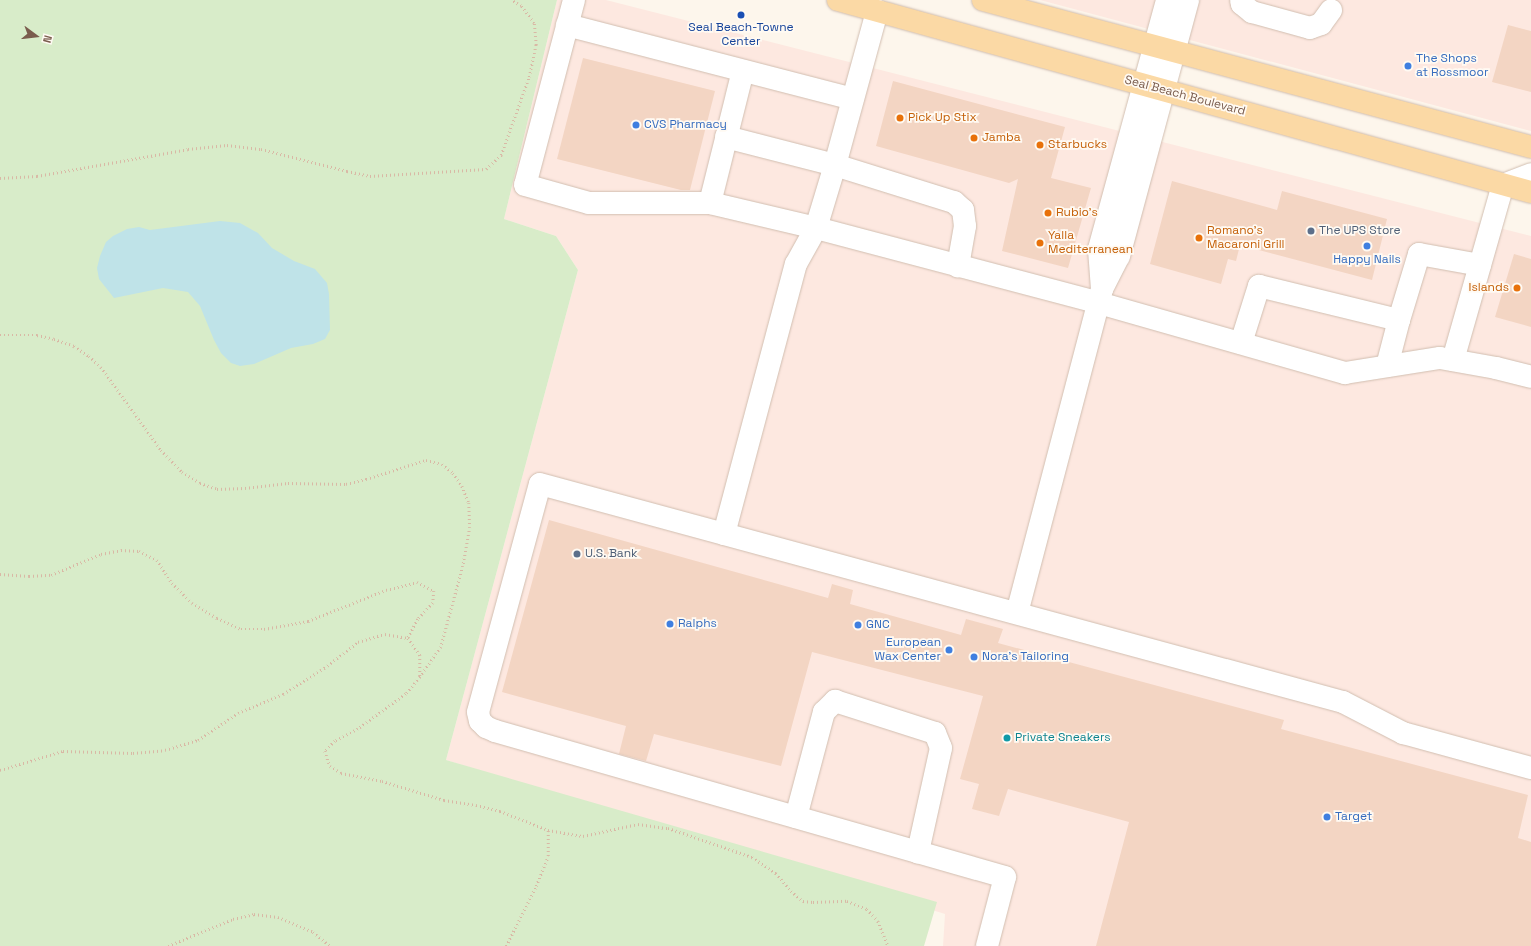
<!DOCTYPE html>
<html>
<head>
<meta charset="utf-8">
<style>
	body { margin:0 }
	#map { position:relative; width:1531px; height:946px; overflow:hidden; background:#fdf6ec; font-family:"Space Grotesk",sans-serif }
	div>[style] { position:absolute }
	.commercial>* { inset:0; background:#fde8e0 }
	.green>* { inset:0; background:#d8ecc9 }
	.water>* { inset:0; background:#bfe3e8 }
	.building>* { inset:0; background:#f3d5c3 }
	.path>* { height:2.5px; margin-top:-1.25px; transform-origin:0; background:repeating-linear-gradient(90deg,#d9b8a5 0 1px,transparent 0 4px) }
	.roads { filter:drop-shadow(0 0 1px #d1beb0) drop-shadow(0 0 1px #d1beb0) }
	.minor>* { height:22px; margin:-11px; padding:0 11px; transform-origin:11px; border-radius:11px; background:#fff }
	.major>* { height:22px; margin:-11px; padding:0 11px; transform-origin:11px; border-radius:11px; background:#fbd9a5 }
	.dots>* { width:11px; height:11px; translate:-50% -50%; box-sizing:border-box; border:2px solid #fffaf3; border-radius:50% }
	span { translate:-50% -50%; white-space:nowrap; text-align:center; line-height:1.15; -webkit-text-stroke:3.5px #fffaf3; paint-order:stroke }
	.transit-label { font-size:12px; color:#164399 }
	.shop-label { font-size:12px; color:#366cbe }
	.left { translate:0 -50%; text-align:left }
	.right { translate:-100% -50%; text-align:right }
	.street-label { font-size:12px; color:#7a5c4d }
	.food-label { font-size:12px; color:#c56008 }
	.service-label { font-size:12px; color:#4e5e75 }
	.culture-label { font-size:12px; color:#0d838f }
	.north { position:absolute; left:16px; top:16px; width:40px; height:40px; -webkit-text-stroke:3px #fffaf3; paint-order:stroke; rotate:105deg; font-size:11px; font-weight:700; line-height:16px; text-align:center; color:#7a5c4d }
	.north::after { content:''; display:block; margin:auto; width:14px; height:18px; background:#7a5c4d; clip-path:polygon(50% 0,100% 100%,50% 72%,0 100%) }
</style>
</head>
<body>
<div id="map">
	<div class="commercial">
		<div style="clip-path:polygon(557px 0,606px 0,1531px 236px,1531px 946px,943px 946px,945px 914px,446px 760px,578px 270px,556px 236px,504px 219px)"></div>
		<div style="clip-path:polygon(1040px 0,1531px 0,1531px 131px)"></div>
	</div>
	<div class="green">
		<div style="clip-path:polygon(0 0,557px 0,504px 219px,556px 236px,578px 270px,446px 760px,937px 902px,924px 946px,0 946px)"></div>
	</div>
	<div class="water">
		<div style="clip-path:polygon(220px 221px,240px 223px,258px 233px,272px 248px,294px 261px,315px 269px,327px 283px,329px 294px,330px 330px,325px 339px,313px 344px,291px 348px,254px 364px,240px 366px,231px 363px,221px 353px,214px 340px,200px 306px,188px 292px,163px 288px,114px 298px,99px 279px,97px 268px,100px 256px,106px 242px,113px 236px,127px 229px,139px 227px,150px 230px)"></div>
	</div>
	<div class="building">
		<div style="clip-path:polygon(1508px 25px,1531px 31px,1531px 92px,1492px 82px)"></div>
		<div style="clip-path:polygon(583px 58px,715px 91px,690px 190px,681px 190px,557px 159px)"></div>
		<div style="clip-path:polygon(893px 81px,1065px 127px,1051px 178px,1091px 188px,1068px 268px,1002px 251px,1018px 179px,1009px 183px,876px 146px)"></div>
		<div style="clip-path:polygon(1172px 181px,1277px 210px,1282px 191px,1387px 219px,1372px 280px,1240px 245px,1236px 261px,1228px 259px,1221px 284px,1150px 264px)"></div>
		<div style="clip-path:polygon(1514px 254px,1531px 259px,1531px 327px,1495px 317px)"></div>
		<div style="clip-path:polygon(549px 520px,828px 598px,832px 584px,853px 590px,850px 604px,961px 635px,966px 619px,1003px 629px,998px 643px,1284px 720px,1281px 729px,1528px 795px,1518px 838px,1531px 842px,1531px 946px,1096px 946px,1129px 822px,1008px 789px,999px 816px,972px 809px,979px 784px,960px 779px,983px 696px,812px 652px,781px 766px,654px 734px,646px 761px,619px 754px,626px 726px,502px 692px)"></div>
	</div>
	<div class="path">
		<div style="left:0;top:178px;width:37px;rotate:-3deg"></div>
		<div style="left:37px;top:176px;width:153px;rotate:-10.1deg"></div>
		<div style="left:188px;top:149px;width:39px;rotate:-6deg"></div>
		<div style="left:227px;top:145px;width:34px;rotate:7deg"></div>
		<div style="left:261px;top:149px;width:89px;rotate:14.3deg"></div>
		<div style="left:347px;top:171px;width:24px;rotate:12deg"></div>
		<div style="left:370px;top:176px;width:116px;rotate:-3.5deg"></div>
		<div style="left:486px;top:169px;width:21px;rotate:-43deg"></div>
		<div style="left:501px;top:155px;width:83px;rotate:-70.3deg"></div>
		<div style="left:529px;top:77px;width:33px;rotate:-78deg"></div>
		<div style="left:536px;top:45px;width:22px;rotate:-95deg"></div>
		<div style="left:534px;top:23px;width:21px;rotate:-127deg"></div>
		<div style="left:521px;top:6px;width:12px;rotate:-149deg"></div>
		<div style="left:0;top:335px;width:37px"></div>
		<div style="left:37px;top:335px;width:17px;rotate:13deg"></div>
		<div style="left:54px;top:339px;width:21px;rotate:19deg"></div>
		<div style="left:74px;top:346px;width:18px;rotate:34deg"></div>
		<div style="left:89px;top:356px;width:16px;rotate:43deg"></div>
		<div style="left:101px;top:367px;width:102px;rotate:54.1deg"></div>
		<div style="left:161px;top:450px;width:30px;rotate:46deg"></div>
		<div style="left:182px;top:472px;width:21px;rotate:31deg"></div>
		<div style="left:200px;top:483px;width:18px;rotate:19deg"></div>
		<div style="left:217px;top:489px;width:28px;rotate:-2deg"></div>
		<div style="left:245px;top:488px;width:43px;rotate:-6.6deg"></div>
		<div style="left:288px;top:483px;width:58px;rotate:1deg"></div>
		<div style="left:346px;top:484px;width:21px;rotate:-14deg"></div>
		<div style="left:366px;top:479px;width:63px;rotate:-17.6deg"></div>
		<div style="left:426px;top:460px;width:16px;rotate:14deg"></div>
		<div style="left:442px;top:464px;width:14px;rotate:39deg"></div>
		<div style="left:453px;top:473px;width:16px;rotate:55deg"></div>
		<div style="left:462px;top:486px;width:18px;rotate:68deg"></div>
		<div style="left:469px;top:503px;width:24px;rotate:88deg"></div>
		<div style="left:470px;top:527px;width:40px;rotate:100deg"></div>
		<div style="left:463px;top:566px;width:84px;rotate:105.2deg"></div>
		<div style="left:441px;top:647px;width:37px;rotate:125deg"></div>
		<div style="left:0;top:574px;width:29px;rotate:4deg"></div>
		<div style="left:29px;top:576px;width:22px;rotate:-3deg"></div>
		<div style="left:51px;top:575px;width:54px;rotate:-22.8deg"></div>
		<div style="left:101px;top:554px;width:20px;rotate:-11deg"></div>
		<div style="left:121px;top:550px;width:18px;rotate:3deg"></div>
		<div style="left:139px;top:551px;width:20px;rotate:27deg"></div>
		<div style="left:157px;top:560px;width:27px;rotate:57deg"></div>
		<div style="left:172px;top:583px;width:28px;rotate:45deg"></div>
		<div style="left:192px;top:603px;width:29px;rotate:31deg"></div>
		<div style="left:217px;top:618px;width:26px;rotate:25deg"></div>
		<div style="left:241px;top:629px;width:23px"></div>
		<div style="left:264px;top:629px;width:45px;rotate:-10.3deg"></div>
		<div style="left:308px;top:621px;width:84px;rotate:-21.7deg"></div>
		<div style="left:386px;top:590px;width:32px;rotate:-14deg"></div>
		<div style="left:417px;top:582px;width:19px;rotate:28deg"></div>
		<div style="left:434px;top:591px;width:12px;rotate:95deg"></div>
		<div style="left:433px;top:603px;width:22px;rotate:133deg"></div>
		<div style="left:418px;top:619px;width:21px;rotate:118deg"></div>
		<div style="left:0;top:770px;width:66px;rotate:-16.8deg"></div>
		<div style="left:63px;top:751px;width:70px;rotate:1.6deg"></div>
		<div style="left:133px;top:753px;width:32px;rotate:-5deg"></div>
		<div style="left:165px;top:750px;width:34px;rotate:-17deg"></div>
		<div style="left:198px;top:740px;width:48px;rotate:-34deg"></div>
		<div style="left:238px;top:713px;width:49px;rotate:-22.9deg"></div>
		<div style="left:283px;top:694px;width:49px;rotate:-32.4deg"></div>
		<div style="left:324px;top:668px;width:43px;rotate:-37.4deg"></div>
		<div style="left:358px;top:642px;width:28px;rotate:-17deg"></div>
		<div style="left:385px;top:634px;width:23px;rotate:10deg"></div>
		<div style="left:408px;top:638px;width:21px;rotate:55deg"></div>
		<div style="left:420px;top:655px;width:22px;rotate:90deg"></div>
		<div style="left:420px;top:677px;width:22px;rotate:129deg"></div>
		<div style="left:406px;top:694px;width:59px;rotate:143.9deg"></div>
		<div style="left:358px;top:729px;width:26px;rotate:152deg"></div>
		<div style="left:335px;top:741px;width:14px;rotate:135deg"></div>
		<div style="left:325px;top:751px;width:16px;rotate:72deg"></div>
		<div style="left:330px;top:766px;width:13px;rotate:32deg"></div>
		<div style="left:341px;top:773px;width:42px;rotate:11deg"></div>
		<div style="left:382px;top:781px;width:65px;rotate:17deg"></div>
		<div style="left:444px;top:800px;width:32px;rotate:9deg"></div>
		<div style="left:476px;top:805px;width:25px;rotate:14deg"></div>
		<div style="left:500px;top:811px;width:52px;rotate:21.6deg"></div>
		<div style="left:548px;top:830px;width:36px;rotate:10deg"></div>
		<div style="left:583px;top:836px;width:56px;rotate:-12.3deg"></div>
		<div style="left:638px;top:824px;width:30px;rotate:8deg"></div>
		<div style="left:668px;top:828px;width:89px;rotate:19deg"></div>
		<div style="left:752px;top:857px;width:29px;rotate:34deg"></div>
		<div style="left:776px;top:873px;width:23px;rotate:50deg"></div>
		<div style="left:791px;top:891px;width:16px;rotate:40deg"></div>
		<div style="left:803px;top:901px;width:10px;rotate:6deg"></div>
		<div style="left:813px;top:902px;width:34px;rotate:-2deg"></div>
		<div style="left:847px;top:901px;width:22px;rotate:22deg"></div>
		<div style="left:867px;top:909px;width:16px;rotate:47deg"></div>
		<div style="left:878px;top:921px;width:27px;rotate:68deg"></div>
		<div style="left:168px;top:946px;width:70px;rotate:-22.6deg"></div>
		<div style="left:233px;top:919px;width:22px;rotate:-13deg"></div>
		<div style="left:254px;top:914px;width:24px;rotate:7deg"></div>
		<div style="left:278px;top:917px;width:38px;rotate:23deg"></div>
		<div style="left:313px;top:932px;width:22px;rotate:39deg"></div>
		<div style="left:506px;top:946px;width:67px;rotate:-63.4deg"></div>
		<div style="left:536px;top:886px;width:32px;rotate:-68deg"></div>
		<div style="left:548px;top:856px;width:26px;rotate:-90deg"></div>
	</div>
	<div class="roads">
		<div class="minor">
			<div style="left:574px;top:0;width:191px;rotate:104.8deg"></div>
			<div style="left:525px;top:185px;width:66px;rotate:15.7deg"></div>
			<div style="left:589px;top:203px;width:121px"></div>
			<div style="left:710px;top:203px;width:109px;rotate:13.3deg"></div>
			<div style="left:816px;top:228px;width:293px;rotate:14.8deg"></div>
			<div style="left:1099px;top:303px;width:256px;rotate:15.9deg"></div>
			<div style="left:1345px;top:373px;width:96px;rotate:-9deg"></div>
			<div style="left:1440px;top:358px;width:57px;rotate:10.1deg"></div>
			<div style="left:1496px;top:368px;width:36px;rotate:14deg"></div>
			<div style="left:1241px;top:0;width:4px;rotate:76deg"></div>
			<div style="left:1242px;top:4px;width:13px;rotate:39deg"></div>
			<div style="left:1252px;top:12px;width:60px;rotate:15.4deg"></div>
			<div style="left:1310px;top:28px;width:12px;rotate:-20deg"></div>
			<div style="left:1321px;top:24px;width:17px;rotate:-54deg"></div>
			<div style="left:567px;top:25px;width:295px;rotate:14.5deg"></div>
			<div style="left:726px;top:137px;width:113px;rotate:14.4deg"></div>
			<div style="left:835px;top:165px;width:125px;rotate:17.3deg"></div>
			<div style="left:954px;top:202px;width:12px;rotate:42deg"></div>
			<div style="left:963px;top:210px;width:16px;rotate:83deg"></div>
			<div style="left:965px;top:226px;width:41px;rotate:99.9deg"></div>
			<div style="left:710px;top:203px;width:136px;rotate:-76deg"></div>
			<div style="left:1102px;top:289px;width:40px;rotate:-94.3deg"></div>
			<div style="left:1099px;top:249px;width:258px;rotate:-74.7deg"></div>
			<div style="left:1241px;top:343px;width:60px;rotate:-72.5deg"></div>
			<div style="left:1259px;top:286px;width:144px;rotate:13.7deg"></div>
			<div style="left:1399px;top:320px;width:69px;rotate:-73.1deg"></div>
			<div style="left:1419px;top:254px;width:62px;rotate:10.2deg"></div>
			<div style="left:1453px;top:360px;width:182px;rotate:-74.1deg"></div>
			<div style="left:1503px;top:185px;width:30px;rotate:-21deg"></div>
			<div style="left:1387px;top:366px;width:48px;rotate:-75.4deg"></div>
			<div style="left:724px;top:534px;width:279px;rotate:-75.1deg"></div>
			<div style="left:796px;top:264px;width:41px;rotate:-60.9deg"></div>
			<div style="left:816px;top:228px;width:66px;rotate:-73.2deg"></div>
			<div style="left:835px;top:165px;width:160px;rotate:-74.7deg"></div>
			<div style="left:1017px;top:613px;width:335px;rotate:-75.3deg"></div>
			<div style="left:1102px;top:289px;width:37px;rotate:-63deg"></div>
			<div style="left:1119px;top:256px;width:265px;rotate:-74.9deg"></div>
			<div style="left:796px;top:817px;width:109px;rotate:-75.1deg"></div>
			<div style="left:824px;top:712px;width:16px;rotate:-45deg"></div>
			<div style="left:835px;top:701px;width:105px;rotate:17.7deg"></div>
			<div style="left:935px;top:733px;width:16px;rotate:68deg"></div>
			<div style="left:941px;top:748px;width:107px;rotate:102.5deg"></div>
			<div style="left:987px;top:946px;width:71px;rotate:-75.4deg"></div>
			<div style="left:1005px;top:877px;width:530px;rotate:-164.02deg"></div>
			<div style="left:495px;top:731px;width:10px;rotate:-156deg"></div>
			<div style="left:486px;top:727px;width:8px;rotate:-135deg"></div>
			<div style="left:480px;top:721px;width:9px;rotate:-103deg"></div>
			<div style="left:478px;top:712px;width:236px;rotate:-74.8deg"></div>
			<div style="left:540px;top:484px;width:832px;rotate:15.19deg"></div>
			<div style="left:1343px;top:702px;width:68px;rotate:27.3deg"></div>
			<div style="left:1403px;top:733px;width:133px;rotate:15.3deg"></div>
		</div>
		<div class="major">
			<div style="left:838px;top:0;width:719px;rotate:15.49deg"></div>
			<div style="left:983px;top:0;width:567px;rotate:15.02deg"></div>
		</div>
	</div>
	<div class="dots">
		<div style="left:741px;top:15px;background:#1a4fb4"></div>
		<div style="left:1408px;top:66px;background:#3f7fe0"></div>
		<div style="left:900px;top:118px;background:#e8710a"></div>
		<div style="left:636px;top:125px;background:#3f7fe0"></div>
		<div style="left:974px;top:138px;background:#e8710a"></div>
		<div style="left:1040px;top:145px;background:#e8710a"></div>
		<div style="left:1048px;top:213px;background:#e8710a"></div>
		<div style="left:1311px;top:231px;background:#5c6f8a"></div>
		<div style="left:1199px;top:238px;background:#e8710a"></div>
		<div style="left:1040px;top:243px;background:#e8710a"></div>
		<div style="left:1367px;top:246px;background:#3f7fe0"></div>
		<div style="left:1517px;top:288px;background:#e8710a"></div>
		<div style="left:577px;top:554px;background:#5c6f8a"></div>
		<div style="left:670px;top:624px;background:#3f7fe0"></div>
		<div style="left:858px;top:625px;background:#3f7fe0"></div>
		<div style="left:949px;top:650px;background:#3f7fe0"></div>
		<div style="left:974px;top:657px;background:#3f7fe0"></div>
		<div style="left:1007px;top:738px;background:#0f9aa8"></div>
		<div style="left:1327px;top:817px;background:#3f7fe0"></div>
	</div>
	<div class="transit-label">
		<span style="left:741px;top:35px">Seal Beach-Towne<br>Center</span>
	</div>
	<div class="shop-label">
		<span class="left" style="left:1416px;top:66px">The Shops<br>at Rossmoor</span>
		<span class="left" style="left:644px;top:125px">CVS Pharmacy</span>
		<span style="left:1367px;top:260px">Happy Nails</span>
		<span class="left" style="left:678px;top:624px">Ralphs</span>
		<span class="left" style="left:866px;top:625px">GNC</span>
		<span class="right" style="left:941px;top:650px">European<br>Wax Center</span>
		<span class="left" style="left:982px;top:657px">Nora's Tailoring</span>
		<span class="left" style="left:1335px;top:817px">Target</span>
	</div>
	<div class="street-label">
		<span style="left:1185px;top:96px;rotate:15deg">Seal Beach Boulevard</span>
	</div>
	<div class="food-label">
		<span class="left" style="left:908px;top:118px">Pick Up Stix</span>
		<span class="left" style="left:982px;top:138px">Jamba</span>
		<span class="left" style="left:1048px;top:145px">Starbucks</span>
		<span class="left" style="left:1056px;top:213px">Rubio's</span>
		<span class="left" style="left:1207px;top:238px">Romano's<br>Macaroni Grill</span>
		<span class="left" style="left:1048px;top:243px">Yalla<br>Mediterranean</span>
		<span class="right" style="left:1509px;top:288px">Islands</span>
	</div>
	<div class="service-label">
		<span class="left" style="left:1319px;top:231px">The UPS Store</span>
		<span class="left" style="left:585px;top:554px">U.S. Bank</span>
	</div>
	<div class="culture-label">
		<span class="left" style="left:1015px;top:738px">Private Sneakers</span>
	</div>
	<div class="north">N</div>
</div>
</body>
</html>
